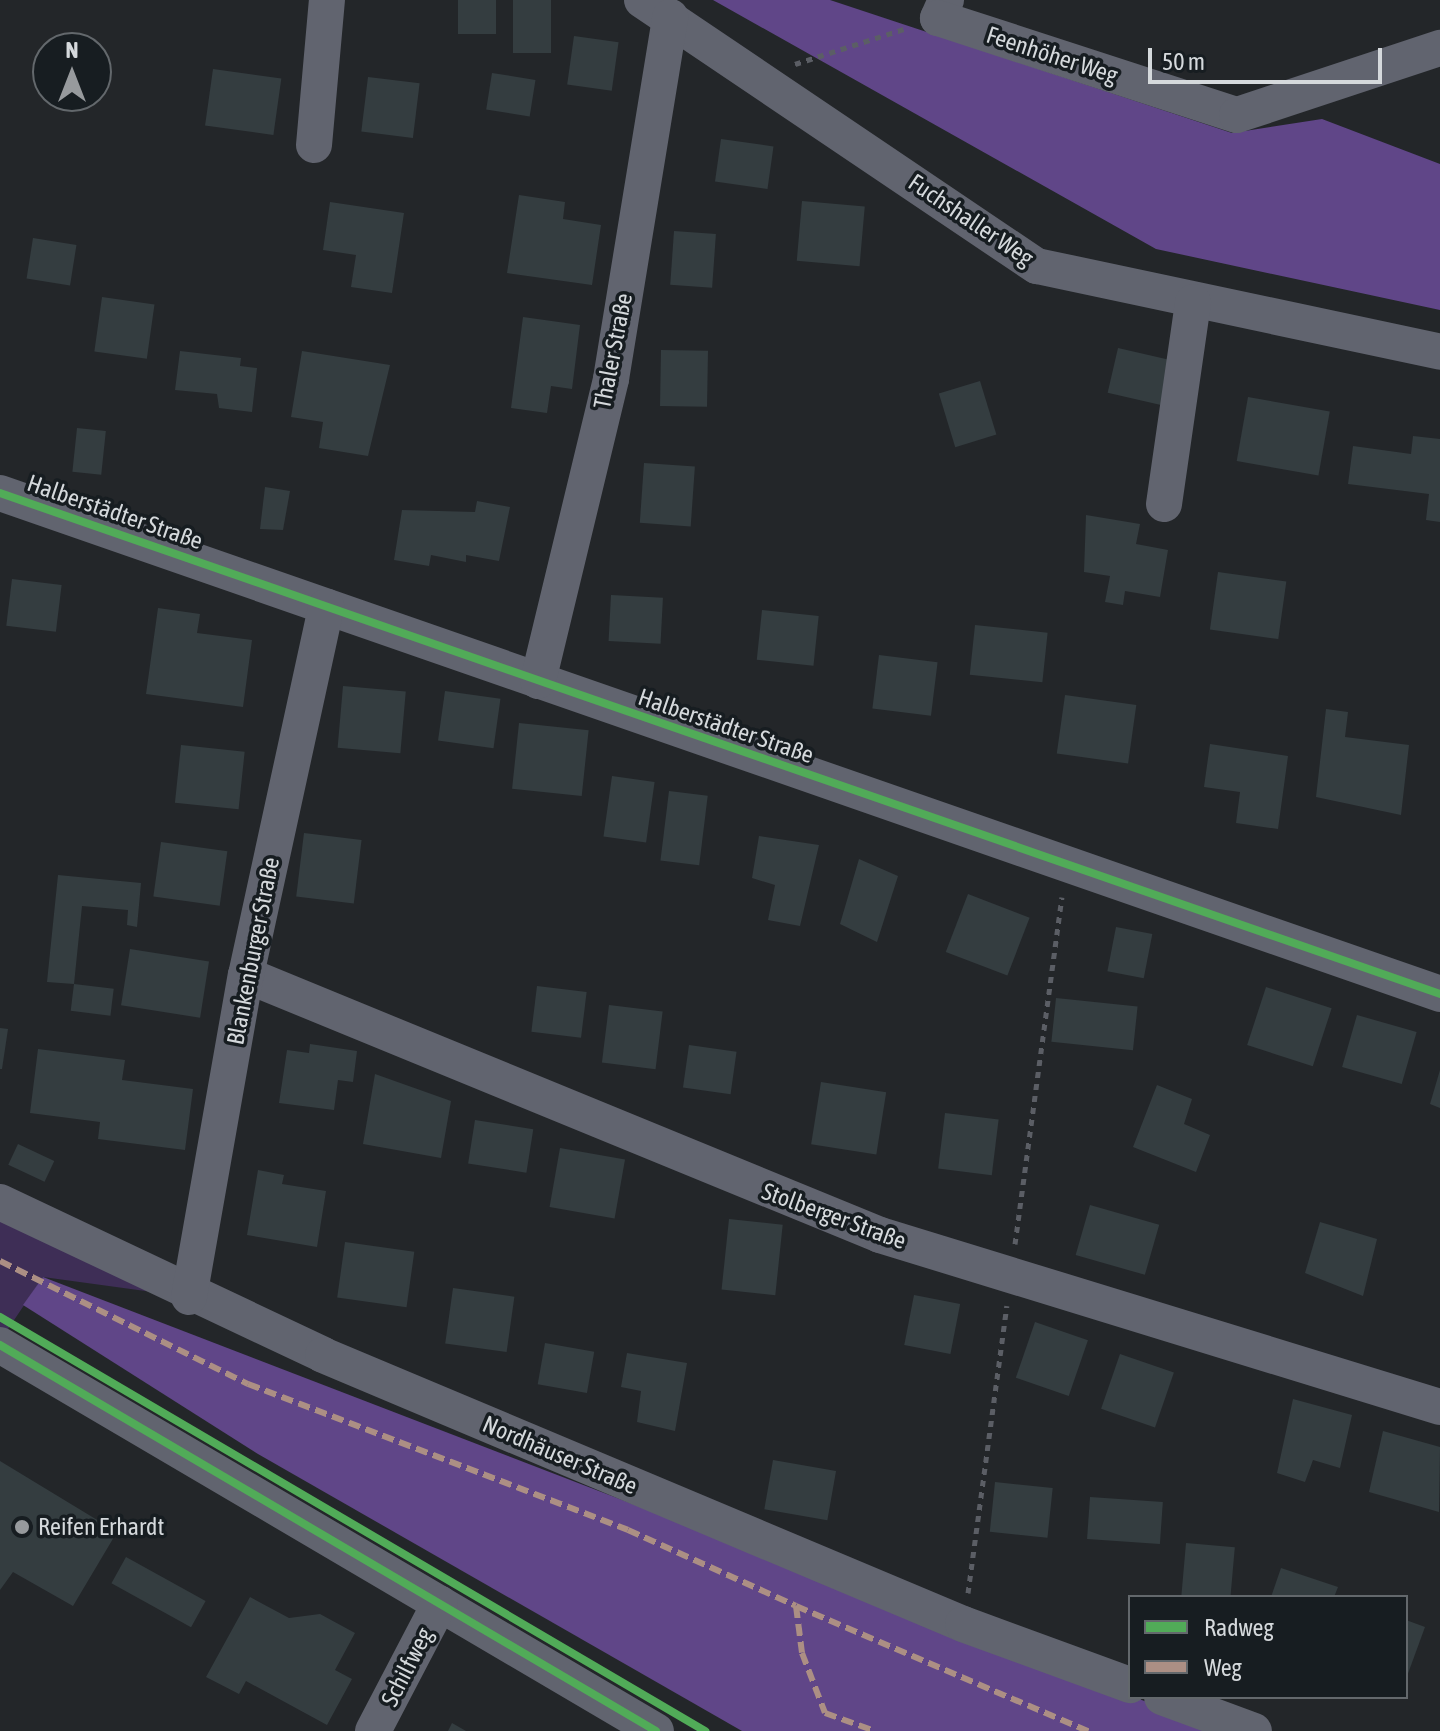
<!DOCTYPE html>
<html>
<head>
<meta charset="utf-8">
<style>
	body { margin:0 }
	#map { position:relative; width:1440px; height:1731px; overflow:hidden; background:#232629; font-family:"Asap Condensed",sans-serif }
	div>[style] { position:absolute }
	.green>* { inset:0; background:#3e2e56 }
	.forest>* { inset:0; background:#604688 }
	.building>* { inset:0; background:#343d40; transform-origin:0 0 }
	.path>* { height:5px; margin-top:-2.5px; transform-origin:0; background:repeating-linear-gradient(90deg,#5b5e65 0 6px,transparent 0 12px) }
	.minor>* { height:36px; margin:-18px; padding:0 18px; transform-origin:18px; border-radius:18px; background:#61646f }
	.quiet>* { height:6px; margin-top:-3px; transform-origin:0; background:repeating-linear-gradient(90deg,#ac8f84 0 12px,transparent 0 18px) }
	.cycleway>* { height:8px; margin:-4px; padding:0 4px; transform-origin:4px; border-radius:4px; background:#51ab58 }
	.dots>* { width:22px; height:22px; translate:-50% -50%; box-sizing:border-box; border:4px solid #171d21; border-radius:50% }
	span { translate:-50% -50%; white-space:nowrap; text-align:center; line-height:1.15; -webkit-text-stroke:7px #171d21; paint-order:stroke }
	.street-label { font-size:24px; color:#d5d9dc }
	.poi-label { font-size:24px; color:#d5d9dc }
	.left { translate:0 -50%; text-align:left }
	.legend { position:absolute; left:1128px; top:1595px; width:280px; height:104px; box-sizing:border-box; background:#171d21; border:2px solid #63686c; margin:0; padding:10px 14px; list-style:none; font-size:24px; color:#d5d9dc }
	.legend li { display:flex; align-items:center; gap:16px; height:40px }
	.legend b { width:40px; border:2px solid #63686c }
	.north { position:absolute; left:32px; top:32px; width:80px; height:80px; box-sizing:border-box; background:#171d21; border:2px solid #63686c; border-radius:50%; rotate:0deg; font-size:22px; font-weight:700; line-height:32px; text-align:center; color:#d5d9dc }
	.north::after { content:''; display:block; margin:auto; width:28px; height:36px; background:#979a9d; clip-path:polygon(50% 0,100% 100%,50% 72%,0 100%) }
	.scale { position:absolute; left:1148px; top:48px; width:234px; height:36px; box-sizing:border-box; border:4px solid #d5d9dc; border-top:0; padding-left:10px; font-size:24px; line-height:28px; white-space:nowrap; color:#d5d9dc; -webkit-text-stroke:6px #171d21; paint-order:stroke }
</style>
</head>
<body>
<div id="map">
	<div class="green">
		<div style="clip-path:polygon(0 1202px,189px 1297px,43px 1277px,0 1341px)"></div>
	</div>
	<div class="forest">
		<div style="clip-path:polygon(713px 0,830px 0,1232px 133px,1322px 119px,1440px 164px,1440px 310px,1156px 249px)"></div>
		<div style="clip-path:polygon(43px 1277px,1134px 1697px,1222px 1731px,742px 1731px,258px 1454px,23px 1305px)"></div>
	</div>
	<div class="building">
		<div style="left:458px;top:0;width:38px;height:34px"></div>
		<div style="left:513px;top:0;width:38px;height:53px"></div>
		<div style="left:574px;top:36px;width:45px;height:49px;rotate:8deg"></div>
		<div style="left:213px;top:69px;width:69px;height:57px;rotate:8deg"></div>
		<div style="left:492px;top:73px;width:44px;height:37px;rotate:9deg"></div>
		<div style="left:368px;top:77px;width:52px;height:55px;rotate:7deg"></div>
		<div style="left:721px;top:139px;width:53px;height:43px;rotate:8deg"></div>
		<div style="clip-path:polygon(519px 195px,565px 202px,563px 219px,601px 225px,592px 285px,507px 273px)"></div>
		<div style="left:802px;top:201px;width:63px;height:60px;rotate:5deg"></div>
		<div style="clip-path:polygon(330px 202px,404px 213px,392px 293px,351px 287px,356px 255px,323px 250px)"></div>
		<div style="left:674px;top:231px;width:42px;height:54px;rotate:4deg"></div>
		<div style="left:33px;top:238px;width:44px;height:41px;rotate:9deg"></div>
		<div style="left:102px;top:297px;width:53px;height:55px;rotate:8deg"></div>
		<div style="clip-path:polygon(523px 317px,580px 325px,572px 389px,551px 386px,547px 413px,511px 408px)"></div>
		<div style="left:1118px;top:348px;width:58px;height:46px;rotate:13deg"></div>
		<div style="left:661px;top:350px;width:47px;height:56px;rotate:1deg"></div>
		<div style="clip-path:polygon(180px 351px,241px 358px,240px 366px,257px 368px,252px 412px,219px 408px,217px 394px,175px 390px)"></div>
		<div style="clip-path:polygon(302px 351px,390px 365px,368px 456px,319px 448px,323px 422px,291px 417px)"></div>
		<div style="left:980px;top:381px;width:56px;height:43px;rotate:73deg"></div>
		<div style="left:1248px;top:397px;width:83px;height:65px;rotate:10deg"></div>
		<div style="left:77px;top:428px;width:29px;height:44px;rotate:6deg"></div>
		<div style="clip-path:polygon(1413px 436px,1440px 439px,1440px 522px,1426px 520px,1429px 494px,1348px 484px,1353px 446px,1411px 454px)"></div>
		<div style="left:644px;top:463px;width:51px;height:60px;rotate:4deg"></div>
		<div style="clip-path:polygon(265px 487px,290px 491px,283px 530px,260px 529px)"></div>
		<div style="clip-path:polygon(477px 501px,510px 507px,499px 561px,466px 555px,466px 562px,431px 555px,429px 566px,394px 560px,402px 510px,475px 512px)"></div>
		<div style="clip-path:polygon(1086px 515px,1140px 524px,1136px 544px,1168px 550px,1160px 597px,1125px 591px,1123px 605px,1105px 602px,1110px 576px,1084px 572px)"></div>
		<div style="left:1218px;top:572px;width:69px;height:58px;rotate:8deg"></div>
		<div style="left:12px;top:579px;width:50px;height:47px;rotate:7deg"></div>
		<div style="left:611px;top:595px;width:52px;height:46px;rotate:3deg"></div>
		<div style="clip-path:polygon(158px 608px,200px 614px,197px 633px,252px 640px,243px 707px,146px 694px)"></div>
		<div style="left:762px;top:610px;width:57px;height:50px;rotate:6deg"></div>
		<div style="left:975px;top:625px;width:73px;height:50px;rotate:6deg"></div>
		<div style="left:879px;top:655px;width:59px;height:54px;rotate:7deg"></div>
		<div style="left:343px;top:686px;width:63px;height:62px;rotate:5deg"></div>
		<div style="left:445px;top:691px;width:56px;height:50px;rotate:8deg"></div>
		<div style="left:1065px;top:695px;width:72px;height:59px;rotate:8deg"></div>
		<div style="clip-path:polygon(1326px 709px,1348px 712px,1345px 737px,1409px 745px,1401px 815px,1316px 797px)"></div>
		<div style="left:519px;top:723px;width:70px;height:66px;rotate:6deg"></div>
		<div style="clip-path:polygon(1210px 744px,1288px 756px,1278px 829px,1236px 823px,1240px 792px,1204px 787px)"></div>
		<div style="left:181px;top:745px;width:64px;height:58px;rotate:6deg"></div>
		<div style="left:612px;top:776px;width:43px;height:61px;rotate:8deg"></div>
		<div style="left:669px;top:791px;width:39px;height:70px;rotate:7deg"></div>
		<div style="left:304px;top:833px;width:58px;height:64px;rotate:7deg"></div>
		<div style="clip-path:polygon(759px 836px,819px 845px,800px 926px,768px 920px,775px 885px,752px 878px)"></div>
		<div style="left:161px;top:842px;width:67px;height:55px;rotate:8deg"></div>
		<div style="clip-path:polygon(859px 859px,898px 876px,877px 942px,840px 924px)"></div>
		<div style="clip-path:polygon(58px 875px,141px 883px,137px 927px,127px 925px,128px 910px,82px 906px,74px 984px,47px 982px)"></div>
		<div style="left:968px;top:894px;width:66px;height:62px;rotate:21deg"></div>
		<div style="left:1116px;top:927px;width:37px;height:45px;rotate:11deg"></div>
		<div style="left:130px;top:949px;width:80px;height:57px;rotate:9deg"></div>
		<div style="left:74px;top:984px;width:40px;height:27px;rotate:7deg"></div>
		<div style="left:537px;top:986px;width:50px;height:46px;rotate:7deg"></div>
		<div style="left:1266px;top:987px;width:69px;height:61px;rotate:18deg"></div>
		<div style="left:1056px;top:998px;width:82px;height:44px;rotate:6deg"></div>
		<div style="left:609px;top:1005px;width:54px;height:58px;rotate:7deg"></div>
		<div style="left:1357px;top:1015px;width:62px;height:54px;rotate:16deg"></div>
		<div style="clip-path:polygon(0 1028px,8px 1029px,2px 1069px,0 1069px)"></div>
		<div style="clip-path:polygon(310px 1044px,357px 1051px,353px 1082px,338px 1080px,334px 1110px,279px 1103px,287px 1050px,309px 1053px)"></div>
		<div style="left:689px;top:1045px;width:48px;height:43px;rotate:8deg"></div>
		<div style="clip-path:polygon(38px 1049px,125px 1060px,122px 1080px,193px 1089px,185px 1150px,98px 1139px,100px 1122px,30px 1113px)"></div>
		<div style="clip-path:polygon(1440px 1070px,1440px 1108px,1430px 1104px)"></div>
		<div style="clip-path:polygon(375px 1074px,451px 1101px,441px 1158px,363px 1144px)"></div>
		<div style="left:821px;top:1082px;width:66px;height:63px;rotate:9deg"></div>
		<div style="clip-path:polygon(1157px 1085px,1192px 1099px,1184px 1124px,1210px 1135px,1196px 1172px,1133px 1147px)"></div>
		<div style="left:945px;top:1113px;width:54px;height:56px;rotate:7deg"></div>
		<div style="left:475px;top:1120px;width:59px;height:44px;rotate:9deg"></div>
		<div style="left:18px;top:1144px;width:40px;height:23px;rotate:25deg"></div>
		<div style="left:560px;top:1148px;width:66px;height:60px;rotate:10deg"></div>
		<div style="clip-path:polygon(258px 1170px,284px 1175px,282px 1184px,326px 1191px,317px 1247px,247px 1235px)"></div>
		<div style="left:1090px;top:1205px;width:72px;height:52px;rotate:16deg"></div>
		<div style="left:729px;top:1219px;width:54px;height:71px;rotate:6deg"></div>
		<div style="clip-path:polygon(1320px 1222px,1377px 1239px,1363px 1296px,1305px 1273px)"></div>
		<div style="left:345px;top:1242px;width:70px;height:56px;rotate:8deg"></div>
		<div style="left:453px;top:1288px;width:62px;height:56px;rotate:8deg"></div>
		<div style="left:914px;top:1295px;width:47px;height:51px;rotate:11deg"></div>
		<div style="left:1035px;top:1322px;width:56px;height:59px;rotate:19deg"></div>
		<div style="left:545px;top:1343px;width:50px;height:42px;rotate:10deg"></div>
		<div style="clip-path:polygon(627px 1353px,687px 1363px,675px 1431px,637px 1422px,641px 1391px,621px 1387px)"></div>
		<div style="left:1120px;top:1354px;width:57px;height:58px;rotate:19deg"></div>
		<div style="clip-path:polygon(1293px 1399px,1352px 1415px,1340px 1468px,1313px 1460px,1305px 1482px,1277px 1473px)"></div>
		<div style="clip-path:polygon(1383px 1431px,1440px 1447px,1439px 1512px,1369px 1492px)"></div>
		<div style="left:773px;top:1460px;width:64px;height:50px;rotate:10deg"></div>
		<div style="clip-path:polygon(0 1461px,117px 1532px,73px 1606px,13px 1572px,0 1590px)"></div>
		<div style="left:995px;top:1482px;width:58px;height:50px;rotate:6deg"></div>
		<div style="left:1090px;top:1497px;width:73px;height:42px;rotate:4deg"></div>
		<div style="left:1186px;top:1543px;width:49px;height:54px;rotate:5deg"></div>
		<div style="left:126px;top:1557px;width:91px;height:30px;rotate:29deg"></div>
		<div style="clip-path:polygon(1281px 1568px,1338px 1587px,1334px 1597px,1271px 1597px)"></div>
		<div style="clip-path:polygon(250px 1597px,289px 1618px,320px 1614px,355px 1633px,335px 1670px,352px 1679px,327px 1725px,246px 1681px,239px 1694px,206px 1677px)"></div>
		<div style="clip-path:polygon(1406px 1620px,1425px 1627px,1406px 1679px)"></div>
		<div style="clip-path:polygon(452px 1723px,466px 1731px,448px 1731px)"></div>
	</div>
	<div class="path">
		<div style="left:795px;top:64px;width:118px;rotate:-17.8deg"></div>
		<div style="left:1015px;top:1244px;width:350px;rotate:-82.3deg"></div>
		<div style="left:968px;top:1593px;width:290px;rotate:-82.3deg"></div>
		<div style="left:685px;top:1719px;width:23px;rotate:31deg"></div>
	</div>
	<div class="minor">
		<div style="left:642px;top:0;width:476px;rotate:34deg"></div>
		<div style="left:1037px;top:266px;width:412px;rotate:12deg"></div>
		<div style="left:946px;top:0;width:20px;rotate:114deg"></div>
		<div style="left:938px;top:18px;width:314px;rotate:18deg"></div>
		<div style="left:1237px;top:115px;width:214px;rotate:-18.3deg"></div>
		<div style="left:314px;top:145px;width:146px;rotate:-84.9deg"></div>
		<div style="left:0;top:493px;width:1525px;rotate:19.18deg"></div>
		<div style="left:1164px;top:504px;width:204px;rotate:-81.8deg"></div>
		<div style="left:538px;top:681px;width:311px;rotate:-76.4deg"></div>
		<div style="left:611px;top:379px;width:367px;rotate:-80.7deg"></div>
		<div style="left:246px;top:975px;width:685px;rotate:22.3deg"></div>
		<div style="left:880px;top:1235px;width:586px;rotate:17.07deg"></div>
		<div style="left:0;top:1202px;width:357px;rotate:25.3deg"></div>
		<div style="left:323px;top:1355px;width:694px;rotate:22.8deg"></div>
		<div style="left:963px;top:1624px;width:178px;rotate:20.1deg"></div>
		<div style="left:189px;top:1297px;width:327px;rotate:-80deg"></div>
		<div style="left:246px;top:975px;width:377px;rotate:-77.7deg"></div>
		<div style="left:0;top:1345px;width:761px;rotate:30.47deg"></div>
		<div style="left:1162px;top:1697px;width:98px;rotate:20.3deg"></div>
		<div style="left:373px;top:1731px;width:144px;rotate:-62.4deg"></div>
	</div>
	<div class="quiet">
		<div style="left:0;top:1261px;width:277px;rotate:26.4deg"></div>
		<div style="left:248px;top:1384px;width:407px;rotate:21deg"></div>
		<div style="left:628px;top:1530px;width:184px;rotate:24.3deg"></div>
		<div style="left:796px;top:1606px;width:47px;rotate:82.7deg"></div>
		<div style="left:802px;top:1653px;width:64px;rotate:69deg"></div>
		<div style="left:825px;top:1713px;width:53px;rotate:19.8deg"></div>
		<div style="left:796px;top:1606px;width:318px;rotate:23.2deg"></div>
	</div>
	<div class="cycleway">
		<div style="left:0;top:493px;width:1525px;rotate:19.18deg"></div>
		<div style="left:0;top:1317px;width:818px;rotate:30.42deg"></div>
		<div style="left:0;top:1345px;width:761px;rotate:30.47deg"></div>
	</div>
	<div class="dots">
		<div style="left:22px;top:1527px;background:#979a9d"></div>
	</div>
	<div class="street-label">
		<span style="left:1052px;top:55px;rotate:18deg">Feenhöher Weg</span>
		<span style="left:971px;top:220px;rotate:34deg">Fuchshaller Weg</span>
		<span style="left:613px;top:351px;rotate:-79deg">Thaler Straße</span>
		<span style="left:115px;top:512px;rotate:19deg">Halberstädter Straße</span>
		<span style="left:726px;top:726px;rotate:19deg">Halberstädter Straße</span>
		<span style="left:253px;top:951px;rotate:-79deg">Blankenburger Straße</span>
		<span style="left:834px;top:1216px;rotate:20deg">Stolberger Straße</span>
		<span style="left:560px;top:1455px;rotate:23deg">Nordhäuser Straße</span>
		<span style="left:407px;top:1667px;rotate:-63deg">Schilfweg</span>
	</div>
	<div class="poi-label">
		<span class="left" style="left:38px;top:1527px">Reifen Erhardt</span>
	</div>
	<ul class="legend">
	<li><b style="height:10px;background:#51ab58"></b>Radweg</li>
	<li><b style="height:10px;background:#ac8f84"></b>Weg</li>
	</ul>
	<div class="north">N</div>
	<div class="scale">50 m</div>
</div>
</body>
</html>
